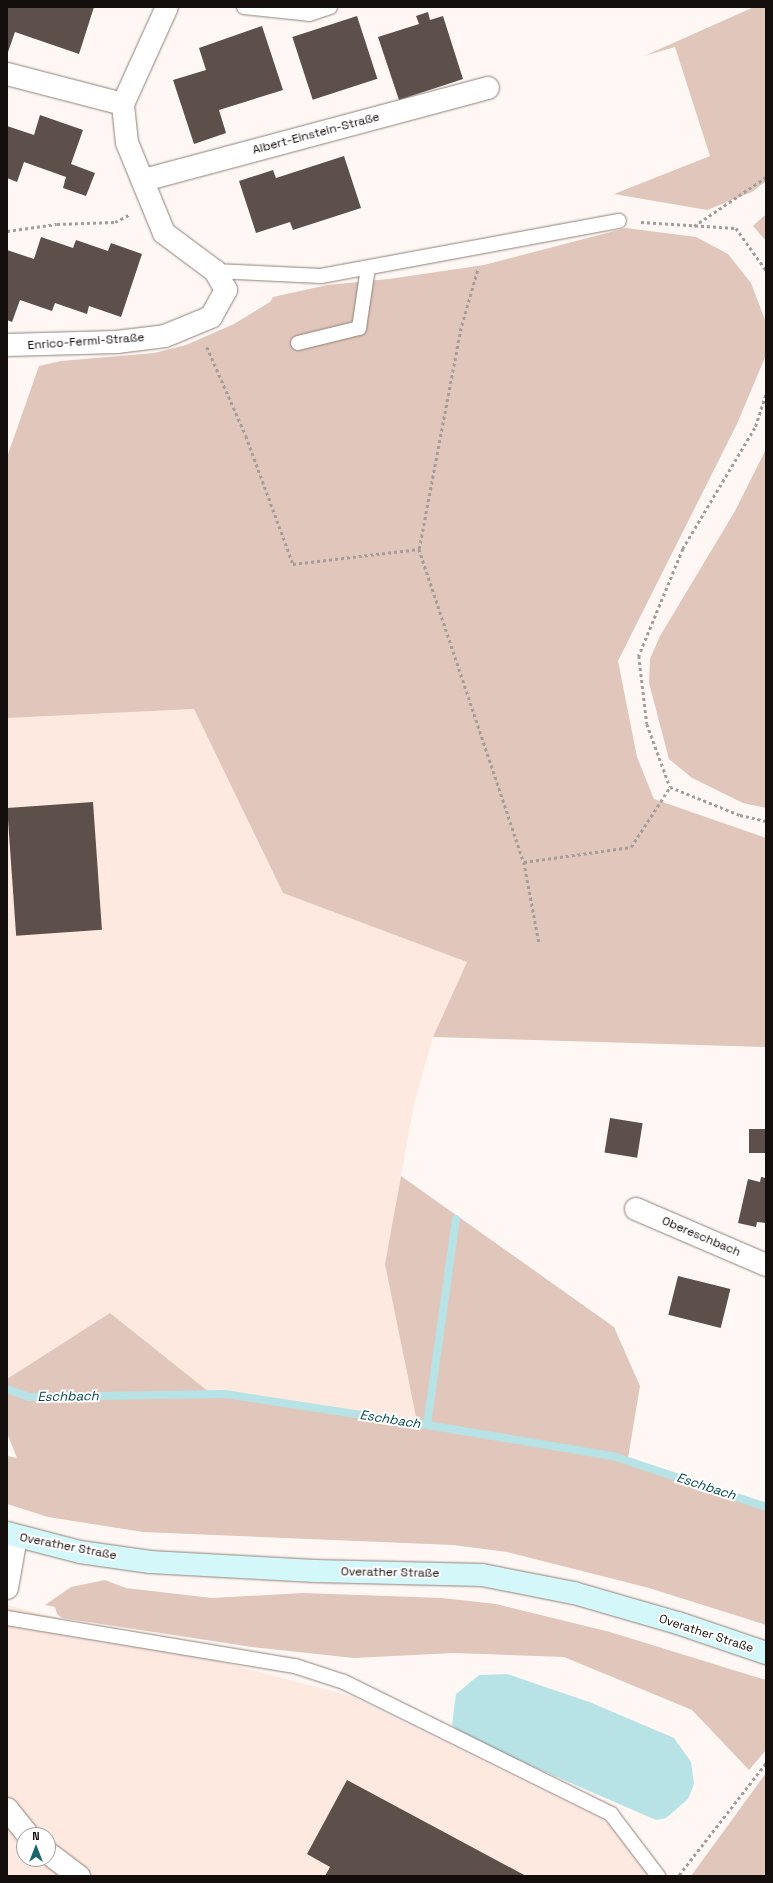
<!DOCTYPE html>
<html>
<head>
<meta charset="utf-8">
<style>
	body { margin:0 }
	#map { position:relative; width:773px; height:1883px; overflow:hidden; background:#fef7f4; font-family:"Space Grotesk",sans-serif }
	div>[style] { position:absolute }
	.built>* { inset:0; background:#fde9e0 }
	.green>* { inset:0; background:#e0c6bb }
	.water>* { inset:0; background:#b7e3e7 }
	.stream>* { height:8px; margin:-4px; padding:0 4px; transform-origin:4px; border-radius:4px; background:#b7e3e7 }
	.building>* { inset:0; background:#5d4f49; transform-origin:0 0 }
	.path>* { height:2.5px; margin-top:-1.25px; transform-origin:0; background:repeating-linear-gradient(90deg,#a49d9b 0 3px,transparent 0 6px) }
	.roads { filter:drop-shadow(0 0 1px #90817a) drop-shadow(0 0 1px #90817a) }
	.service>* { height:14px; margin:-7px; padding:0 7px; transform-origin:7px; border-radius:7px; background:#fff }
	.minor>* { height:22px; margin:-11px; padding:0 11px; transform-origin:11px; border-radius:11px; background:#fff }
	.secondary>* { height:22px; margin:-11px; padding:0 11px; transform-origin:11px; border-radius:11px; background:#d4f7fa }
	span { translate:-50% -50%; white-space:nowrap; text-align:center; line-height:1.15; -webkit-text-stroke:4px #fff; paint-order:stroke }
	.street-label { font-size:12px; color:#130d0b }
	.water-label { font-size:13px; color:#03474c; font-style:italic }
	.frame { position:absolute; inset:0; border:8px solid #130d0b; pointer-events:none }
	.north { position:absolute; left:16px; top:1827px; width:40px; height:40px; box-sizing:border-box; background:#fff; border:1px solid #a19e9d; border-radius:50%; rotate:0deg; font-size:11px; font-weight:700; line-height:16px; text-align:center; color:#130d0b }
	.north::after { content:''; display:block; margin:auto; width:14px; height:18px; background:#17656b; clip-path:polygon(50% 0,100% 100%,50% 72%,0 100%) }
</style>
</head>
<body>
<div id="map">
	<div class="built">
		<div style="clip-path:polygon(194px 709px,283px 893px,467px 962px,433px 1037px,414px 1104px,385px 1264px,418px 1427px,209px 1392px,110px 1313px,7px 1379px,7px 718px)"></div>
		<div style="clip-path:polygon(evenodd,7px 1605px,350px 1696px,607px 1822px,660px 1876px,7px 1876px,7px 1605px,24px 1835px,48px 1835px,48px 1859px,24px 1859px,24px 1835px)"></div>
	</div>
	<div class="green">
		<div style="clip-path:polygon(754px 7px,766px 7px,766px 181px,752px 192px,707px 210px,614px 194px,710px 156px,675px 47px,644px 56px)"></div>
		<div style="clip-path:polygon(766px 214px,766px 241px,753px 226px)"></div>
		<div style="clip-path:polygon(626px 228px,696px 237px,728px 254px,751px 283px,765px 320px,766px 355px,737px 424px,618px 661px,637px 757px,654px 799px,766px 838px,766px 1047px,433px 1037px,467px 962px,283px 893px,194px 709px,7px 718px,7px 457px,39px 366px,61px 361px,154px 353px,186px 345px,234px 324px,270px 302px,273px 297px,327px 285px,389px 279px,484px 265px)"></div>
		<div style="clip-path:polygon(766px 449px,766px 808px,743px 803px,692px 778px,669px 759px,649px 683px,650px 659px,660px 636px,735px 511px)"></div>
		<div style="clip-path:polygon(401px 1176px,614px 1327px,640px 1386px,627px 1464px,766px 1509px,766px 1625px,649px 1588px,507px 1552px,453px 1545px,143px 1532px,48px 1517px,7px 1504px,7px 1456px,17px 1458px,7px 1433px,7px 1379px,110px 1313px,209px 1392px,418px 1427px,385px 1264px)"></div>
		<div style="clip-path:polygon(105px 1580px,126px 1588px,212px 1598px,303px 1593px,442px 1598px,496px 1604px,610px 1632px,766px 1680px,766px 1750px,749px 1770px,692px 1710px,564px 1657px,454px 1653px,354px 1658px,252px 1647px,62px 1618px,57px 1614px,55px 1607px,45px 1605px,71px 1587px)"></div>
		<div style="clip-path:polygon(766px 1773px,766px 1876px,691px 1876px)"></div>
	</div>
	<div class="water">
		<div style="clip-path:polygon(507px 1674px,592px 1703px,674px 1738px,691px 1762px,694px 1784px,688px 1799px,666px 1818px,656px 1820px,467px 1738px,452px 1725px,456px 1694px,479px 1675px)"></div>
	</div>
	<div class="stream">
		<div style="left:7px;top:1389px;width:23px;rotate:20deg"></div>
		<div style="left:29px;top:1397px;width:196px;rotate:-0.9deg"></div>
		<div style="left:225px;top:1394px;width:204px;rotate:8.7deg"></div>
		<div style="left:427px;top:1425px;width:189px;rotate:9.5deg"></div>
		<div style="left:613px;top:1456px;width:161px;rotate:18.4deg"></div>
		<div style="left:427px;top:1425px;width:208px;rotate:-82deg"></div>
	</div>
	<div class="building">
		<div style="clip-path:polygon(7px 7px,94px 7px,79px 54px,15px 32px,7px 55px)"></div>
		<div style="clip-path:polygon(428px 12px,430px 20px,443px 16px,463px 79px,399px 100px,378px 37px,419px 24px,416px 16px)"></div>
		<div style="left:357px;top:16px;width:66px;height:68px;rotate:72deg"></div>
		<div style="clip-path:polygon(262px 26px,283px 90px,219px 110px,226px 133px,194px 144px,173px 80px,206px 70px,199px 48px)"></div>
		<div style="clip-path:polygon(40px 115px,83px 130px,71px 164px,95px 173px,86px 196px,63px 188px,66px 177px,24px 162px,17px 182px,7px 178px,7px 126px,34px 135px)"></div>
		<div style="clip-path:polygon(344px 156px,361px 208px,293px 230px,290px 222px,256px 233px,239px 181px,273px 170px,276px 178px)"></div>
		<div style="clip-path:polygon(41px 237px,73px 248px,76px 240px,108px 251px,111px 243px,142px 254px,121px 317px,89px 306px,87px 314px,55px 303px,52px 311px,20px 300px,12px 322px,7px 320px,7px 250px,34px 259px)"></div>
		<div style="left:93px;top:802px;width:128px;height:86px;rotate:86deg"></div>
		<div style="left:610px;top:1118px;width:33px;height:35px;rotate:9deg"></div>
		<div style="left:749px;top:1129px;width:17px;height:24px"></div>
		<div style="clip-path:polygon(761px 1177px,766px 1178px,766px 1223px,757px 1222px,756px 1227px,738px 1223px,748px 1179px,760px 1182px)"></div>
		<div style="left:678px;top:1276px;width:54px;height:40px;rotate:14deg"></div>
		<div style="clip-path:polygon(347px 1780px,526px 1876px,325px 1876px,330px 1867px,307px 1854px)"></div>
	</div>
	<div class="path">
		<div style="left:641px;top:222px;width:95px;rotate:3.6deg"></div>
		<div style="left:736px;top:228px;width:52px;rotate:54.5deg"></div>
		<div style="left:694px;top:226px;width:87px;rotate:-34.2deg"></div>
		<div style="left:7px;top:231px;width:50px;rotate:-8deg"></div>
		<div style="left:57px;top:224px;width:58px;rotate:-2deg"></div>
		<div style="left:115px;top:222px;width:16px;rotate:-27deg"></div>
		<div style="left:207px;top:347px;width:97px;rotate:66.3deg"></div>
		<div style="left:246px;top:436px;width:136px;rotate:69.8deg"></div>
		<div style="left:293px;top:564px;width:127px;rotate:-6.8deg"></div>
		<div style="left:419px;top:549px;width:222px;rotate:-79.3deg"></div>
		<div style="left:460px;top:331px;width:66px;rotate:-74.1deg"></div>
		<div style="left:766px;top:395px;width:35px;rotate:108deg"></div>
		<div style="left:755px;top:428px;width:141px;rotate:120.8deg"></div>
		<div style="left:683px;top:549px;width:116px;rotate:112.4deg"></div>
		<div style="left:639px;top:656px;width:68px;rotate:83.3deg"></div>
		<div style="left:647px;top:724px;width:67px;rotate:69.9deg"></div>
		<div style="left:670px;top:787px;width:75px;rotate:21.8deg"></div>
		<div style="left:740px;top:815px;width:27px;rotate:13deg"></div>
		<div style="left:419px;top:549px;width:330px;rotate:71.5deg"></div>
		<div style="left:524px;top:862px;width:108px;rotate:-8deg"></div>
		<div style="left:631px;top:847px;width:72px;rotate:-57deg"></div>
		<div style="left:524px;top:862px;width:81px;rotate:79.4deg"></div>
		<div style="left:679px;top:1875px;width:142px;rotate:-52.2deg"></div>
	</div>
	<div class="roads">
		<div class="service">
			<div style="left:244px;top:7px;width:65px;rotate:6.1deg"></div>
			<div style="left:309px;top:14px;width:22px;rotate:-18deg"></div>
			<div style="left:215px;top:271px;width:106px;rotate:2.7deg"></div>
			<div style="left:321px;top:276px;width:303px;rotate:-10.5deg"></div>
			<div style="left:298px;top:343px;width:63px;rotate:-13.8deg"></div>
			<div style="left:359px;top:328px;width:61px;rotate:-81.5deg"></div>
			<div style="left:7px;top:1618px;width:292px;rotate:9.5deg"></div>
			<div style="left:295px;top:1666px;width:52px;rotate:18.1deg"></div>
			<div style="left:344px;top:1682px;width:298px;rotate:26.3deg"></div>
			<div style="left:611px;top:1814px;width:78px;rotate:52.8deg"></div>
		</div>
		<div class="minor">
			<div style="left:7px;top:74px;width:120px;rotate:14.5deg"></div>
			<div style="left:144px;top:180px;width:356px;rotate:-15deg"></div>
			<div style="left:7px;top:345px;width:110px;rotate:-1.6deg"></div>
			<div style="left:117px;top:342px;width:48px;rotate:-7.1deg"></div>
			<div style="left:165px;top:336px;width:50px;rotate:-22.4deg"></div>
			<div style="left:211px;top:317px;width:31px;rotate:-61deg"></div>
			<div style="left:226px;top:290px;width:22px;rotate:-120deg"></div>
			<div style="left:215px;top:271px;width:64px;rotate:-143.3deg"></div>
			<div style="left:164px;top:233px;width:97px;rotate:-112.3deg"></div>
			<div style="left:127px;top:143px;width:39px;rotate:-96deg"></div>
			<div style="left:123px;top:104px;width:107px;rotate:-65.6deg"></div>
			<div style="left:636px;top:1209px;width:142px;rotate:23.3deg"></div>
			<div style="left:7px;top:1588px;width:52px;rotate:-80deg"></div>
			<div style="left:7px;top:1809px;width:33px;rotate:51deg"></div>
			<div style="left:48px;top:1853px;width:39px;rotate:37deg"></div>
		</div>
		<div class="secondary">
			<div style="left:7px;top:1533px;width:75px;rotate:14.6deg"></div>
			<div style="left:80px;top:1552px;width:71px;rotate:8.1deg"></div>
			<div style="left:150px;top:1562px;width:165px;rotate:3.1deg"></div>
			<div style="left:315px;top:1571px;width:167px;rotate:1.4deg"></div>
			<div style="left:482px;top:1575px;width:94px;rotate:11.1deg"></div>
			<div style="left:574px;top:1593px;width:108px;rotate:16.1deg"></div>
			<div style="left:678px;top:1623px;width:93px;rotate:18.8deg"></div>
		</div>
	</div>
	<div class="street-label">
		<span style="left:316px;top:134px;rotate:-15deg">Albert-Einstein-Straße</span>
		<span style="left:86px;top:342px;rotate:-4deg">Enrico-Fermi-Straße</span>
		<span style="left:701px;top:1237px;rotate:23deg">Obereschbach</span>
		<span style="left:68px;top:1547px;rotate:11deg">Overather Straße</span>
		<span style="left:390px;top:1573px;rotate:1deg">Overather Straße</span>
		<span style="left:706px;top:1634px;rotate:18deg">Overather Straße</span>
	</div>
	<div class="water-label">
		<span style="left:68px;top:1397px;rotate:-1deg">Eschbach</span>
		<span style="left:390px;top:1420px;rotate:9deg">Eschbach</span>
		<span style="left:706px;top:1487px;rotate:18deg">Eschbach</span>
	</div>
	<div class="frame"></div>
	<div class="north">N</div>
</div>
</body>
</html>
